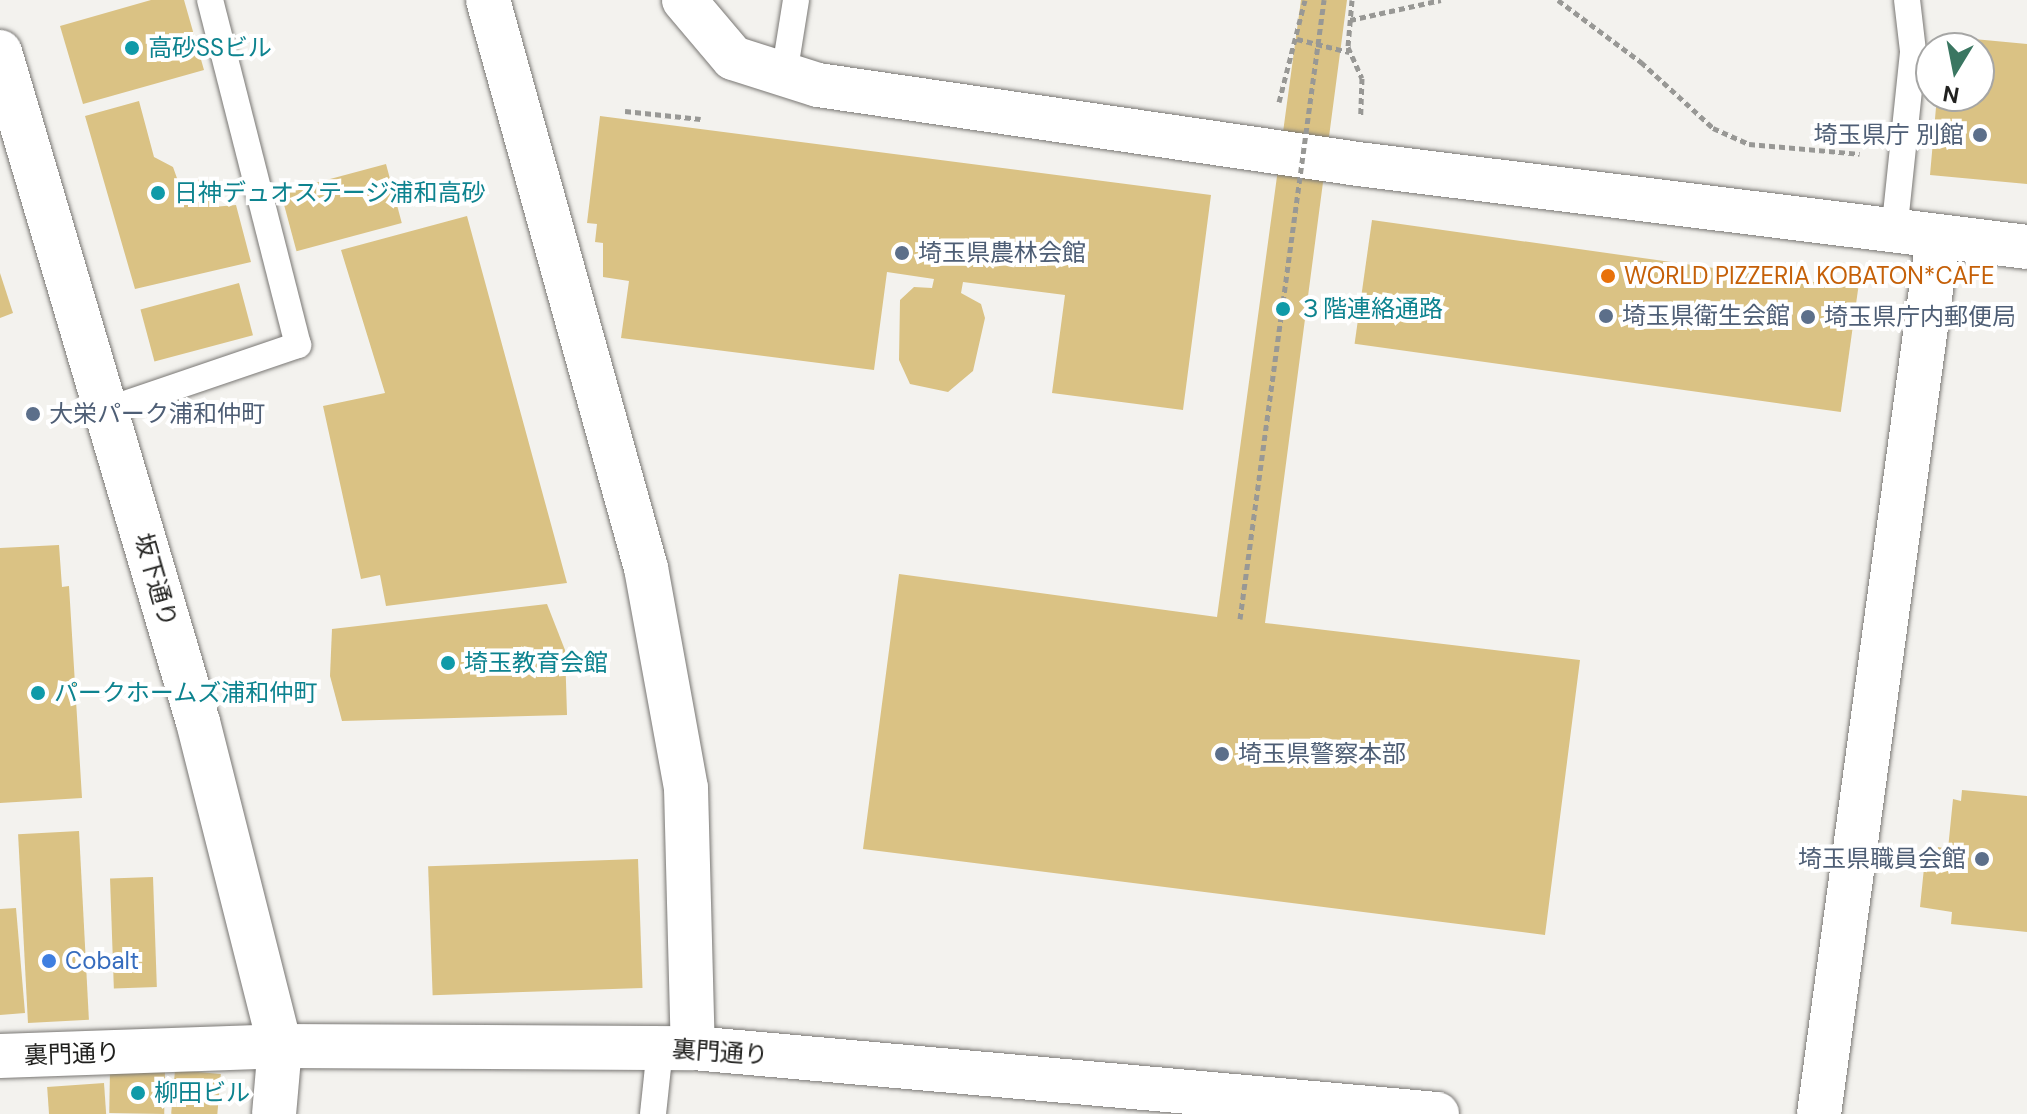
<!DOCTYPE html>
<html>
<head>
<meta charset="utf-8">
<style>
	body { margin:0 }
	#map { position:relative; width:2027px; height:1114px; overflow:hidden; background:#f3f2ee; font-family:"DM Sans","Noto Sans JP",sans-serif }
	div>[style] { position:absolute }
	.building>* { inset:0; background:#dac284; transform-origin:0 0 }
	.path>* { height:5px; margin-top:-2.5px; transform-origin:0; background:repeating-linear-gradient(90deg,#989895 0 6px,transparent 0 10px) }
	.roads { filter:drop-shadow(0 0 2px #797774) drop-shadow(0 0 2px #797774) }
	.service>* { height:26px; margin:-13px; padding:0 13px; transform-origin:13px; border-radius:13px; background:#fff }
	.minor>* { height:44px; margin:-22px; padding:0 22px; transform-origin:22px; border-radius:22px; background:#fff }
	.tertiary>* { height:44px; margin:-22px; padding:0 22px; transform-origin:22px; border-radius:22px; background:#fff }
	.path-bridge>* { height:5px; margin-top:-2.5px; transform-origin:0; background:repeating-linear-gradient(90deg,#989895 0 6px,transparent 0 10px) }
	.dots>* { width:22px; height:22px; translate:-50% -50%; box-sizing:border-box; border:4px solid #fff; border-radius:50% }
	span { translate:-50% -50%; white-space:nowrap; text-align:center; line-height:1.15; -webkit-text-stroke:8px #fff; paint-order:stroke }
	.culture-label { font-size:24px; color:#0d838f }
	.left { translate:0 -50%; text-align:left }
	.service-label { font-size:24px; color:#4e5e75 }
	.right { translate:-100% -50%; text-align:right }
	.food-label { font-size:24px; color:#c56008 }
	.street-label { font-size:24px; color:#21211f }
	.shop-label { font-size:24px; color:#366cbe }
	.north { position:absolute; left:1915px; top:32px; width:80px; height:80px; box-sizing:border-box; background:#fff; border:2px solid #a6a6a5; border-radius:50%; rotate:190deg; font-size:22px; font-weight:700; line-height:32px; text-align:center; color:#21211f }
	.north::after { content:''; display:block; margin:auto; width:28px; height:36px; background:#3a7661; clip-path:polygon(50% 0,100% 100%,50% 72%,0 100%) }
</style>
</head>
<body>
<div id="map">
	<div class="building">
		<div style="clip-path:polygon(151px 0,184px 0,204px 70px,83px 104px,60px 26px)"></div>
		<div style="clip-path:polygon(1301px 0,1347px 0,1265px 623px,1580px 660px,1545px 935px,863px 849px,899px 574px,1217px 617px)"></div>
		<div style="clip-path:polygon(1942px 36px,2027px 44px,2027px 184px,1930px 175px,1937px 96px,1979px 96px,1979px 48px,1941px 48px)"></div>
		<div style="clip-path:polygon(139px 101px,154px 157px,173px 167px,178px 181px,206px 179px,213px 207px,236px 205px,251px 262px,135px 289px,85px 116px)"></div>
		<div style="clip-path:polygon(600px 116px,1211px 195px,1183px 410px,1052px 393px,1065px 295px,963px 282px,961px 293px,981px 304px,985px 318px,973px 371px,948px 392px,910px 384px,899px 360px,900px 300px,914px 287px,932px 288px,934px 279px,887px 272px,874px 370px,621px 338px,629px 281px,603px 277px,603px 243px,595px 242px,597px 224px,587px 223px)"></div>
		<div style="left:386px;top:164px;width:61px;height:109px;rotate:75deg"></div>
		<div style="clip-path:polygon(467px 216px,567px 583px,386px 606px,380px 575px,361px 579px,323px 406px,385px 393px,341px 250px)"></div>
		<div style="left:1372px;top:220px;width:491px;height:125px;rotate:8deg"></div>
		<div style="clip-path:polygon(0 273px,13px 313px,0 318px)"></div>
		<div style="left:239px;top:283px;width:54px;height:102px;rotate:75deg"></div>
		<div style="clip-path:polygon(59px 545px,62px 587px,69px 586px,82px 798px,0 803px,0 548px)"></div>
		<div style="clip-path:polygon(547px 604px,565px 650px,567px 715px,342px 721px,330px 676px,332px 629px)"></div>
		<div style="clip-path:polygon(1962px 790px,2027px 796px,2027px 932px,1951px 924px,1952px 912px,1920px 907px,1924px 868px,1936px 869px,1938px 847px,1948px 849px,1953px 799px,1961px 801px)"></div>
		<div style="left:79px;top:831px;width:189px;height:61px;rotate:87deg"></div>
		<div style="left:638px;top:859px;width:129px;height:210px;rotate:88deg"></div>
		<div style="left:153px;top:877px;width:110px;height:43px;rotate:88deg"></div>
		<div style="clip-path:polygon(16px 908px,25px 1013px,0 1015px,0 909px)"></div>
		<div style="left:165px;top:1070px;width:44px;height:55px;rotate:91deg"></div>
		<div style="left:175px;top:1070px;width:46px;height:44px;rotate:5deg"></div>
		<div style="left:104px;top:1083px;width:31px;height:57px;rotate:86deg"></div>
	</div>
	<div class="path">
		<div style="left:1352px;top:0;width:47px;rotate:94.9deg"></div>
		<div style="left:1348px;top:47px;width:34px;rotate:66deg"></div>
		<div style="left:1362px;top:78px;width:38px;rotate:92deg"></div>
		<div style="left:1558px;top:0;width:104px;rotate:36.8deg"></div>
		<div style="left:1641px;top:62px;width:98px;rotate:42.5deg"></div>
		<div style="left:1713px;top:128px;width:39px;rotate:24deg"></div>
		<div style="left:1749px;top:144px;width:111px;rotate:5.1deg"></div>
		<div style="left:1350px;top:20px;width:93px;rotate:-12.4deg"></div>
		<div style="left:1297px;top:39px;width:54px;rotate:14deg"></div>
		<div style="left:1279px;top:102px;width:105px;rotate:-75.7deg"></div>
		<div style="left:625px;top:111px;width:76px;rotate:6deg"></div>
	</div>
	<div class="roads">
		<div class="service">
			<div style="left:784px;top:75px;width:76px;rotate:-80.9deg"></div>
			<div style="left:1894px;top:233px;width:183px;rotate:-84deg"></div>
			<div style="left:1913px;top:51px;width:51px;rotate:-96.7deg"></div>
			<div style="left:107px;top:410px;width:202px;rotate:-18.8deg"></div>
			<div style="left:298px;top:345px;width:356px;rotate:-104.3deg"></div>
			<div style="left:653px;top:1114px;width:66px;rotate:-83.9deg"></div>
		</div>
		<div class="minor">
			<div style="left:488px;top:0;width:590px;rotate:74.46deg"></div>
			<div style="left:646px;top:568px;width:224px;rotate:79.7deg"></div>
			<div style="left:686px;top:788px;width:260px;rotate:88.5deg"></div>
			<div style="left:684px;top:0;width:76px;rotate:49.8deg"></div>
			<div style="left:733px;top:58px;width:89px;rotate:17.6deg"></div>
			<div style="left:818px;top:85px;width:546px;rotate:8.32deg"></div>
			<div style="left:1358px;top:164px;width:674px;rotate:7.07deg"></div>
			<div style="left:0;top:1056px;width:280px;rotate:-2deg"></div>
			<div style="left:280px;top:1046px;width:413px;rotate:0.3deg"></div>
			<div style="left:693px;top:1048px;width:747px;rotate:5.07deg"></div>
			<div style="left:1819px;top:1114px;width:884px;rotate:-82.26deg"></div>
		</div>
		<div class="tertiary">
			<div style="left:0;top:52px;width:699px;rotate:73.54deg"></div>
			<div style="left:198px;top:722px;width:334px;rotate:75.8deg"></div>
			<div style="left:280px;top:1046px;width:68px;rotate:95deg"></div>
		</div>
	</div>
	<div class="path-bridge">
		<div style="left:1240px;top:619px;width:625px;rotate:-82.27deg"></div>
	</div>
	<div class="dots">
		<div style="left:132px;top:48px;background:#0f9aa8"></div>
		<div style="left:1980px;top:135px;background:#5c6f8a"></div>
		<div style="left:158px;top:193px;background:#0f9aa8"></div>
		<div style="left:902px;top:253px;background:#5c6f8a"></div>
		<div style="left:1608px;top:276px;background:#e8710a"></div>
		<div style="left:1283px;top:309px;background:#0f9aa8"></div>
		<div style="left:1606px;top:316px;background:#5c6f8a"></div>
		<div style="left:1808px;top:317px;background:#5c6f8a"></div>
		<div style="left:33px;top:414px;background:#5c6f8a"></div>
		<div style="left:448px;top:663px;background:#0f9aa8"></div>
		<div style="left:38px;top:693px;background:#0f9aa8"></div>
		<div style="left:1222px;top:754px;background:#5c6f8a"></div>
		<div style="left:1982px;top:859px;background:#5c6f8a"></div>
		<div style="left:49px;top:961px;background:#3f7fe0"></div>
		<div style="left:138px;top:1093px;background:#0f9aa8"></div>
	</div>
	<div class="culture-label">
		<span class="left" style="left:148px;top:48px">高砂SSビル</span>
		<span class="left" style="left:174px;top:193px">日神デュオステージ浦和高砂</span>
		<span class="left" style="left:1299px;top:309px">３階連絡通路</span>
		<span class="left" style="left:464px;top:663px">埼玉教育会館</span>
		<span class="left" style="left:54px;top:693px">パークホームズ浦和仲町</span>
		<span class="left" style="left:154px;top:1093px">柳田ビル</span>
	</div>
	<div class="service-label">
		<span class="right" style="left:1964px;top:135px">埼玉県庁 別館</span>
		<span class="left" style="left:918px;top:253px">埼玉県農林会館</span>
		<span class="left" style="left:1622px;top:316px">埼玉県衛生会館</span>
		<span class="left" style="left:1824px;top:317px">埼玉県庁内郵便局</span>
		<span class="left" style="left:49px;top:414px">大栄パーク浦和仲町</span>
		<span class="left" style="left:1238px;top:754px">埼玉県警察本部</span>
		<span class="right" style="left:1966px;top:859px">埼玉県職員会館</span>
	</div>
	<div class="food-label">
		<span class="left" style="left:1624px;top:276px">WORLD PIZZERIA KOBATON*CAFE</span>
	</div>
	<div class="street-label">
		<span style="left:156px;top:580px;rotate:74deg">坂下通り</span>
		<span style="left:720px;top:1052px;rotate:4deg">裏門通り</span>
		<span style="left:72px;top:1054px;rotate:-2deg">裏門通り</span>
	</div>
	<div class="shop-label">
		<span class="left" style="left:65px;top:961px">Cobalt</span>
	</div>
	<div class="north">N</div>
</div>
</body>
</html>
